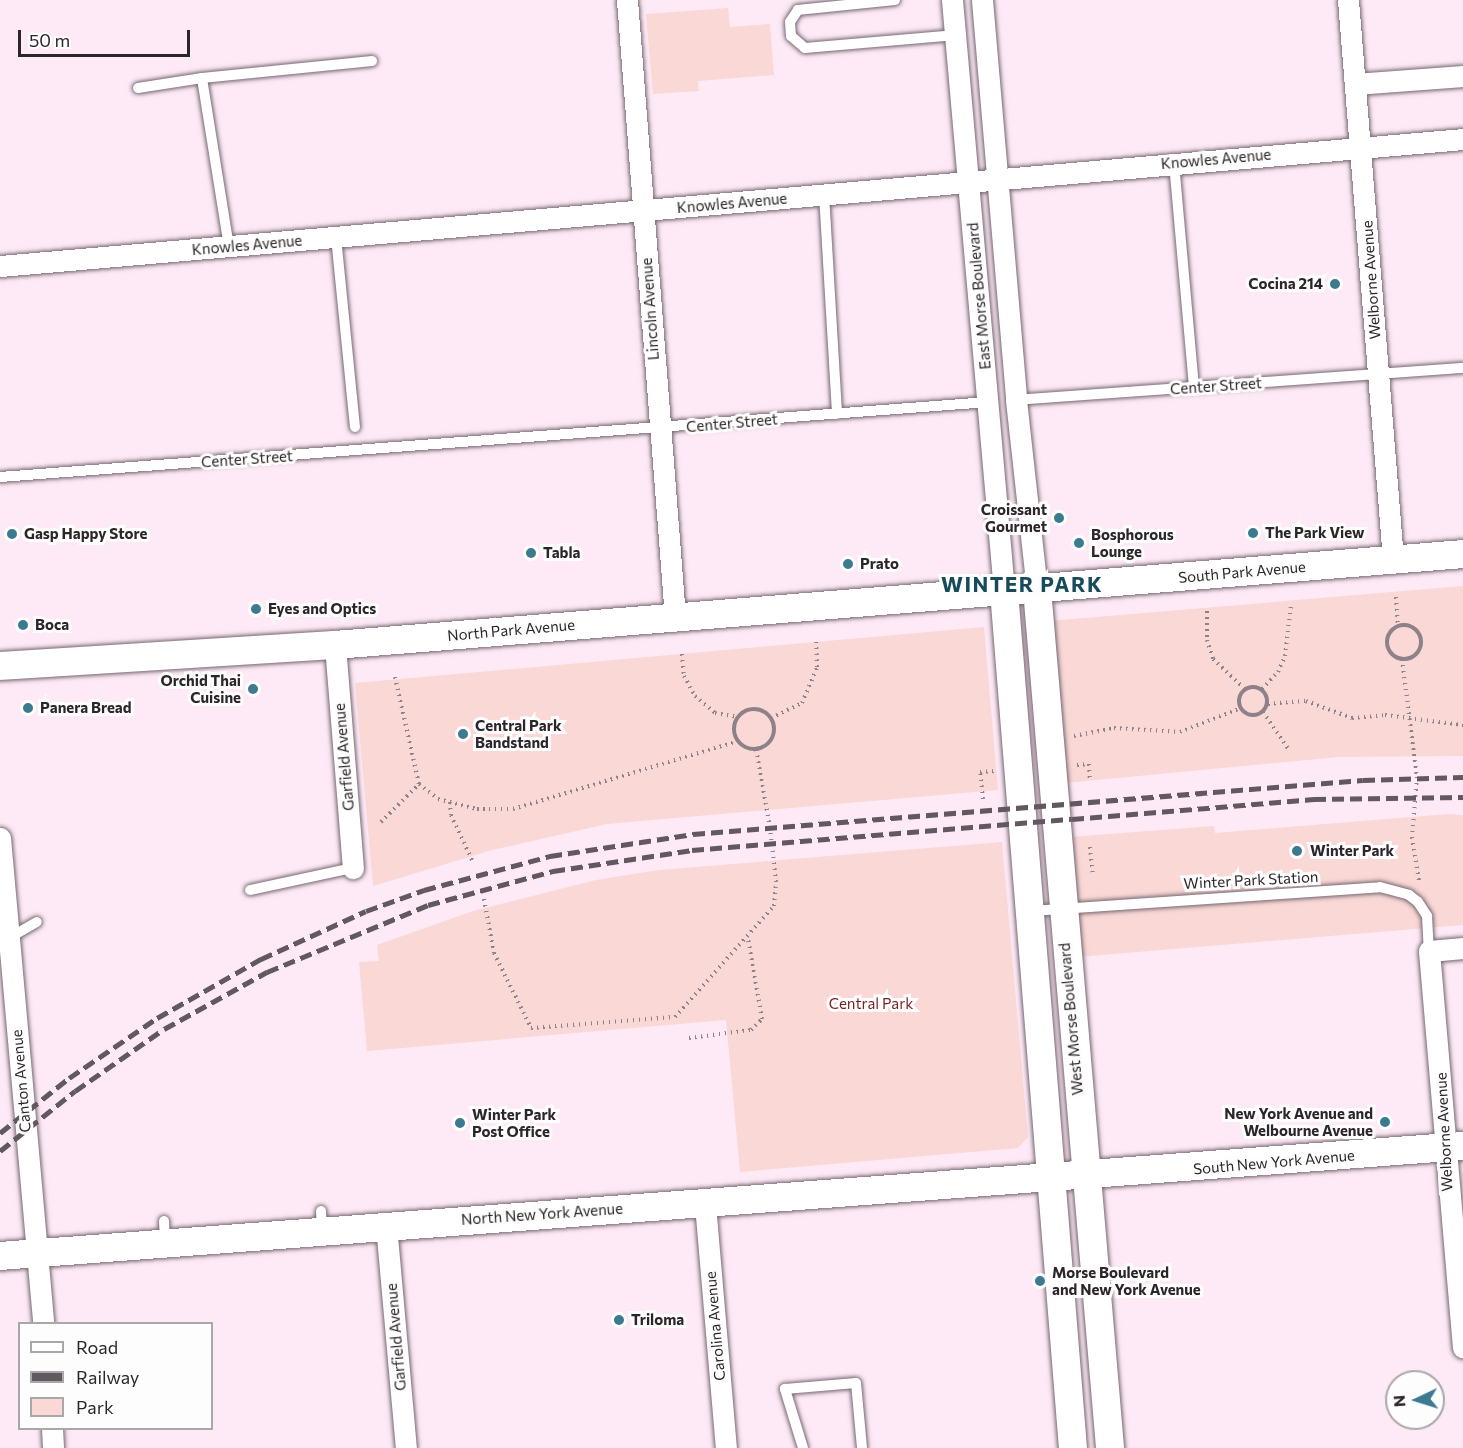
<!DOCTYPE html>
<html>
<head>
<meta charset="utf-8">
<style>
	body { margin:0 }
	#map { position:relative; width:1463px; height:1448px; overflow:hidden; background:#fdeaf6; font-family:Commissioner,sans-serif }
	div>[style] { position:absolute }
	.green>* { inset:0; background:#f9d8d5 }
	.path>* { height:4px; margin-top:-2px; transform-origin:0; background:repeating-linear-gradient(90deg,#8e8189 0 1.5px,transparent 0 6px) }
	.path>.ring { margin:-2px; padding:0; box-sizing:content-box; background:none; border:4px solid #8e8189; border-radius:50% }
	.roads { filter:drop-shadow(0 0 2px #776772) drop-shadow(0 0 2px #776772) }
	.lane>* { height:10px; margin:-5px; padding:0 5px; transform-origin:5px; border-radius:5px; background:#fff }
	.street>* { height:21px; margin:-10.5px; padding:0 10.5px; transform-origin:10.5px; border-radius:10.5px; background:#fff }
	.secondary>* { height:28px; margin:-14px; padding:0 14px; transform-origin:14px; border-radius:14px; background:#fff }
	.rail>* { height:4.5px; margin-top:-2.25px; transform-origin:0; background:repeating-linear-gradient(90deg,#62585f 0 12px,transparent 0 18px) }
	.dots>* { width:16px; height:16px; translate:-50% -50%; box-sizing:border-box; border:3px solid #fdfdfd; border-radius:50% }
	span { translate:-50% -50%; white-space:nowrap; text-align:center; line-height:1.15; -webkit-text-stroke:6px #fdfdfd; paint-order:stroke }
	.street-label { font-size:15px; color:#2c252a }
	.poi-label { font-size:15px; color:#2c252a; font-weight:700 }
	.right { translate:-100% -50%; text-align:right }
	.left { translate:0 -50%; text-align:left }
	.park-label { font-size:15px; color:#791d1f }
	.district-label { font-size:21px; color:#174b5b; font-weight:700; letter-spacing:1.5px }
	.legend { position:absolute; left:18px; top:1322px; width:195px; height:108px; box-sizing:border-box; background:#fdfdfd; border:2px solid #a9a7a9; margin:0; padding:8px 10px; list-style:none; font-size:18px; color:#2c252a }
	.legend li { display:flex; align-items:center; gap:12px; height:30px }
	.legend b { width:30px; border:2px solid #a9a7a9 }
	.north { position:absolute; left:1385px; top:1370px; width:60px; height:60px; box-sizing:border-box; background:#fdfdfd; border:2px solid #a9a7a9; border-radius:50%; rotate:266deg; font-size:16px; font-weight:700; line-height:24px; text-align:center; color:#2c252a }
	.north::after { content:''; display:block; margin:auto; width:21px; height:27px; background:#3b7a8f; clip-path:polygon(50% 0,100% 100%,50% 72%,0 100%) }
	.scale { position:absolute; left:18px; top:30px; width:172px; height:27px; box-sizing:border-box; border:3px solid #2c252a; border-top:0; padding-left:8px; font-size:18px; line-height:21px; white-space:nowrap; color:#2c252a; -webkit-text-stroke:4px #fdfdfd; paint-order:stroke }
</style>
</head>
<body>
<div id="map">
	<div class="green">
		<div style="clip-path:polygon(728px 8px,730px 27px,770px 24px,774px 75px,698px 81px,699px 91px,653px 94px,646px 14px)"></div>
		<div style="clip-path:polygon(1463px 586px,1463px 756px,1339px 757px,1065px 783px,1049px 621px)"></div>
		<div style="clip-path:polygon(984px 627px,998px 790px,607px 824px,492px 850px,373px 886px,355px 683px)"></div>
		<div style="clip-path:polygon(1449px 814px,1463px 815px,1463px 925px,1077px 957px,1069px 837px,1214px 826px,1215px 833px)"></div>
		<div style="clip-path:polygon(1002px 842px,1028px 1137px,1018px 1148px,740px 1172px,726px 1020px,367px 1051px,359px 962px,379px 961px,377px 945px,473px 911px,596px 880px,659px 870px)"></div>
	</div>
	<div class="path">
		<div style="left:1396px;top:597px;width:29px;rotate:86deg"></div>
		<div style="left:1207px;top:611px;width:29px;rotate:90deg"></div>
		<div style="left:1207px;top:640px;width:20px;rotate:72deg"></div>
		<div style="left:1213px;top:659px;width:44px;rotate:43.2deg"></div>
		<div class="ring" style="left:1387px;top:625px;width:30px;height:30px"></div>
		<div style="left:682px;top:654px;width:22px;rotate:85deg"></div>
		<div style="left:684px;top:676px;width:23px;rotate:61deg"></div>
		<div style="left:695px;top:696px;width:26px;rotate:40deg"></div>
		<div style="left:715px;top:713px;width:22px;rotate:10deg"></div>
		<div style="left:1402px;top:659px;width:119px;rotate:82.8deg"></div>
		<div style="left:1417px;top:777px;width:60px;rotate:94.8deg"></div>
		<div style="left:1412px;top:837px;width:45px;rotate:81deg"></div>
		<div style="left:395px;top:677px;width:110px;rotate:77.4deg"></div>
		<div style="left:419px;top:784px;width:24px;rotate:38deg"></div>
		<div style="left:438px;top:799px;width:40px;rotate:14.4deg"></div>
		<div style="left:477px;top:809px;width:36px"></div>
		<div style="left:513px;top:809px;width:235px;rotate:-16.8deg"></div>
		<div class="ring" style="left:1239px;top:687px;width:24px;height:24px"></div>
		<div style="left:1262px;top:689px;width:23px;rotate:-47deg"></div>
		<div style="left:1278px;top:672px;width:17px;rotate:-66deg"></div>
		<div style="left:1285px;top:656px;width:51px;rotate:-83.3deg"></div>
		<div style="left:1268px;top:704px;width:38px;rotate:-5deg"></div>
		<div style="left:1306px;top:701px;width:49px;rotate:20.3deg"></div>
		<div style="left:1352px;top:718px;width:33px;rotate:-5deg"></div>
		<div style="left:1385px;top:715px;width:79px;rotate:7.3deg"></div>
		<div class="ring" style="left:734px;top:709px;width:36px;height:36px"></div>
		<div style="left:1263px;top:712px;width:46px;rotate:55.6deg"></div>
		<div style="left:771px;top:718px;width:34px;rotate:-26deg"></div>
		<div style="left:802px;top:703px;width:39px;rotate:-67deg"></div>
		<div style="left:817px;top:667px;width:25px;rotate:-92deg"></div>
		<div style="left:1074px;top:736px;width:41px;rotate:-11.3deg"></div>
		<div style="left:1114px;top:728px;width:66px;rotate:3.5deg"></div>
		<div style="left:1180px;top:732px;width:66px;rotate:-21.5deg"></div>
		<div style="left:1077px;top:765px;width:12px;rotate:-5deg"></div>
		<div style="left:1089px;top:764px;width:17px;rotate:87deg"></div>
		<div style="left:983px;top:799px;width:27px;rotate:-96deg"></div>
		<div style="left:980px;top:772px;width:15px;rotate:-4deg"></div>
		<div style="left:450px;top:802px;width:13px;rotate:86deg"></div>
		<div style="left:451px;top:815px;width:52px;rotate:64.9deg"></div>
		<div style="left:381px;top:822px;width:54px;rotate:-45deg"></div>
		<div style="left:1090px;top:847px;width:30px;rotate:84deg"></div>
		<div style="left:484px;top:899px;width:55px;rotate:79.5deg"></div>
		<div style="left:494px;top:953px;width:84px;rotate:63.7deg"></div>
		<div style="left:531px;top:1028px;width:144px;rotate:-4.4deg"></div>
		<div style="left:675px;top:1017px;width:149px;rotate:-48.3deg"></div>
		<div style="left:774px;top:906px;width:24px;rotate:-85deg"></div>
		<div style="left:776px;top:882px;width:54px;rotate:-96.3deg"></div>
		<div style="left:770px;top:828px;width:80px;rotate:-100deg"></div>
		<div style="left:689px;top:1038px;width:63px;rotate:-7.4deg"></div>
		<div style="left:751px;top:1030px;width:16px;rotate:-45deg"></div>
		<div style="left:762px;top:1019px;width:81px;rotate:-99.9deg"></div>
	</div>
	<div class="roads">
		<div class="lane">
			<div style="left:895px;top:0;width:98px;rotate:174.1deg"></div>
			<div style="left:798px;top:10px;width:14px;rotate:124deg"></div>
			<div style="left:790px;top:22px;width:14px;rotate:86deg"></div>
			<div style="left:791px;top:36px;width:18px;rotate:41deg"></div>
			<div style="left:805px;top:48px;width:152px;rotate:-4.9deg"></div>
			<div style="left:138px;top:88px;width:65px;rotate:-8.9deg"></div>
			<div style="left:1174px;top:163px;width:225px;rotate:84.9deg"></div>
			<div style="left:824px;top:194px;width:220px;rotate:86.6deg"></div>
			<div style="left:336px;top:237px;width:191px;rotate:84.3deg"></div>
			<div style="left:229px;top:247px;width:171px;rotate:-99.1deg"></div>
			<div style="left:202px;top:78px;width:171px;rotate:-5.7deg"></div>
			<div style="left:1016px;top:400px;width:448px;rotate:-4.1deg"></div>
			<div style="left:0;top:477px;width:992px;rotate:-4.34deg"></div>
			<div style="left:250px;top:890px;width:105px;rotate:-12.1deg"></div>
			<div style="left:1031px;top:911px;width:350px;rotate:-3.9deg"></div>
			<div style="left:1380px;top:887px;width:30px;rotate:15deg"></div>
			<div style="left:1409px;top:895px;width:11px;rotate:38deg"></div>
			<div style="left:1418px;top:902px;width:17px;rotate:57deg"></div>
			<div style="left:1427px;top:916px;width:35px;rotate:87deg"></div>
			<div style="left:9px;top:938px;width:32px;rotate:-30deg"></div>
			<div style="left:321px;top:1211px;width:18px;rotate:87deg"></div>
			<div style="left:164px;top:1221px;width:21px;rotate:87deg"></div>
			<div style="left:803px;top:1448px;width:62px;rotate:-107deg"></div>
			<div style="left:785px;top:1389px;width:71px;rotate:-4.8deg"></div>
			<div style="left:856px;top:1383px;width:65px;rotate:84.7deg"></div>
		</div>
		<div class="street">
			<div style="left:627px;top:0;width:619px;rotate:85.55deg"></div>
			<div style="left:952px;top:0;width:593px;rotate:84.97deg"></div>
			<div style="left:982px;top:0;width:401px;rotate:85.1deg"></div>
			<div style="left:1016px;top:400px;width:190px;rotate:83.7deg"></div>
			<div style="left:1348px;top:0;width:561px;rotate:85.4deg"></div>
			<div style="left:1355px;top:84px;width:108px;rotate:-4.2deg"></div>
			<div style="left:0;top:266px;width:1469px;rotate:-4.96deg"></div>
			<div style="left:335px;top:645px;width:224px;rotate:85.4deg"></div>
			<div style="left:0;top:838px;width:488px;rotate:84.9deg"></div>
			<div style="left:1463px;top:948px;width:34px;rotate:175deg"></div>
			<div style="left:1429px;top:951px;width:398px;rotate:85.1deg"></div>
			<div style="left:705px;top:1204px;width:245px;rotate:85.1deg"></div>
			<div style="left:386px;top:1225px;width:224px;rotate:84.9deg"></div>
			<div style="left:52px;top:1428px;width:20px;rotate:87deg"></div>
		</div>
		<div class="secondary">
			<div style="left:1037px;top:589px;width:862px;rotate:85.14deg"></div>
			<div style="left:1004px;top:591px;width:860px;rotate:85.4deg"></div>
			<div style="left:0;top:666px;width:336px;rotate:-3.6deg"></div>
			<div style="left:335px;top:645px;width:1132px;rotate:-4.61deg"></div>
			<div style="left:0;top:1256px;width:1467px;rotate:-4.3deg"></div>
		</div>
	</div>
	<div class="rail">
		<div style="left:0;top:1133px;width:88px;rotate:-38.6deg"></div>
		<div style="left:69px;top:1078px;width:107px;rotate:-34.3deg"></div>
		<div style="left:157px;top:1018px;width:120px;rotate:-29.6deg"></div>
		<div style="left:261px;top:959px;width:115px;rotate:-24.6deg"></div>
		<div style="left:366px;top:911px;width:62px;rotate:-19.9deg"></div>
		<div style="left:424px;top:890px;width:131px;rotate:-15.1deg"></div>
		<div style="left:550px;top:856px;width:145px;rotate:-8.7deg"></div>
		<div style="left:693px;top:834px;width:672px;rotate:-4.61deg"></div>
		<div style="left:1363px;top:780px;width:100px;rotate:-1.7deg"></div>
		<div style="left:0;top:1151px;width:96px;rotate:-38.7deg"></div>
		<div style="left:75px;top:1091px;width:108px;rotate:-34.9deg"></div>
		<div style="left:164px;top:1029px;width:118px;rotate:-29deg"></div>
		<div style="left:267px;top:972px;width:174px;rotate:-22.6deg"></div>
		<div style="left:428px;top:905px;width:130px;rotate:-15.2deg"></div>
		<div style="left:553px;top:871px;width:141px;rotate:-8.6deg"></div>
		<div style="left:692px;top:850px;width:381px;rotate:-4.7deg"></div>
		<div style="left:1072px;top:819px;width:243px;rotate:-4.7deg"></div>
		<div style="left:1314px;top:799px;width:149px;rotate:-0.8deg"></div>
	</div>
	<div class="dots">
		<div style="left:1335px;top:284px;background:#3b7a8f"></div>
		<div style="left:1059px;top:518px;background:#3b7a8f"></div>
		<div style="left:1253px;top:533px;background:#3b7a8f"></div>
		<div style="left:12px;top:534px;background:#3b7a8f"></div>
		<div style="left:1079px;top:543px;background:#3b7a8f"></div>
		<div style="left:531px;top:553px;background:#3b7a8f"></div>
		<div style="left:848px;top:564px;background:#3b7a8f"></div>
		<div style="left:256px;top:609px;background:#3b7a8f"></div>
		<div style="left:23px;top:625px;background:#3b7a8f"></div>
		<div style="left:253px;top:689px;background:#3b7a8f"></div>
		<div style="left:28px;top:708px;background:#3b7a8f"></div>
		<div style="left:463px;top:734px;background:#3b7a8f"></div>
		<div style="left:1297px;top:851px;background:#3b7a8f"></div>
		<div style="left:1385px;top:1122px;background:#3b7a8f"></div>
		<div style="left:460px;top:1123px;background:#3b7a8f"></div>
		<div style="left:1040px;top:1281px;background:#3b7a8f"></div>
		<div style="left:619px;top:1320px;background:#3b7a8f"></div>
	</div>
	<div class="street-label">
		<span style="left:1216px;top:159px;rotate:-5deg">Knowles Avenue</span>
		<span style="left:732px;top:203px;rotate:-5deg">Knowles Avenue</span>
		<span style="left:247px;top:245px;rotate:-5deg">Knowles Avenue</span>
		<span style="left:1371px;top:280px;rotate:-94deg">Welborne Avenue</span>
		<span style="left:979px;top:296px;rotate:-95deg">East Morse Boulevard</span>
		<span style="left:650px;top:309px;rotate:-94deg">Lincoln Avenue</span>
		<span style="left:1216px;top:386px;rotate:-4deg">Center Street</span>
		<span style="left:732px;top:423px;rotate:-5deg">Center Street</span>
		<span style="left:247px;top:459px;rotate:-4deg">Center Street</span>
		<span style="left:1242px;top:572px;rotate:-5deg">South Park Avenue</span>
		<span style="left:511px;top:630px;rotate:-5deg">North Park Avenue</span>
		<span style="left:344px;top:757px;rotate:-95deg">Garfield Avenue</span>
		<span style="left:1251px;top:880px;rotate:-3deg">Winter Park Station</span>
		<span style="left:1071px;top:1019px;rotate:-95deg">West Morse Boulevard</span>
		<span style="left:21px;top:1081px;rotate:-95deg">Canton Avenue</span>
		<span style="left:1444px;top:1132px;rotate:-93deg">Welborne Avenue</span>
		<span style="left:1274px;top:1162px;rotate:-5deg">South New York Avenue</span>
		<span style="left:542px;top:1214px;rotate:-4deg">North New York Avenue</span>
		<span style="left:715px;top:1326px;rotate:-95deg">Carolina Avenue</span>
		<span style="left:396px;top:1337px;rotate:-95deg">Garfield Avenue</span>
	</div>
	<div class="poi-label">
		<span class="right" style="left:1323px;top:284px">Cocina 214</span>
		<span class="right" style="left:1047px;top:518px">Croissant<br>Gourmet</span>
		<span class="left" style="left:1265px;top:533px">The Park View</span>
		<span class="left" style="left:24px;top:534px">Gasp Happy Store</span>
		<span class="left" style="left:1091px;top:543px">Bosphorous<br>Lounge</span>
		<span class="left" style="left:543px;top:553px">Tabla</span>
		<span class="left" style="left:860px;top:564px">Prato</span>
		<span class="left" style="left:268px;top:609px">Eyes and Optics</span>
		<span class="left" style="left:35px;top:625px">Boca</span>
		<span class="right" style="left:241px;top:689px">Orchid Thai<br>Cuisine</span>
		<span class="left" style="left:40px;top:708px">Panera Bread</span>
		<span class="left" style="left:475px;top:734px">Central Park<br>Bandstand</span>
		<span class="left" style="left:1310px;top:851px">Winter Park</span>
		<span class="right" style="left:1373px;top:1122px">New York Avenue and<br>Welbourne Avenue</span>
		<span class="left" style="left:472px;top:1123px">Winter Park<br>Post Office</span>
		<span class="left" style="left:1052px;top:1281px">Morse Boulevard<br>and New York Avenue</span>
		<span class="left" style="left:631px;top:1320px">Triloma</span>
	</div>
	<div class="park-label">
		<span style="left:871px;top:1004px">Central Park</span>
	</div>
	<div class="district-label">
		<span style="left:1022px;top:584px">WINTER PARK</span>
	</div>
	<ul class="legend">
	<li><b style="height:8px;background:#fff"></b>Road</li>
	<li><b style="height:8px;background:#62585f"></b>Railway</li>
	<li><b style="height:16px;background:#f9d8d5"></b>Park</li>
	</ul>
	<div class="north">N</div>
	<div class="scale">50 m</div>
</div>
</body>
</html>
